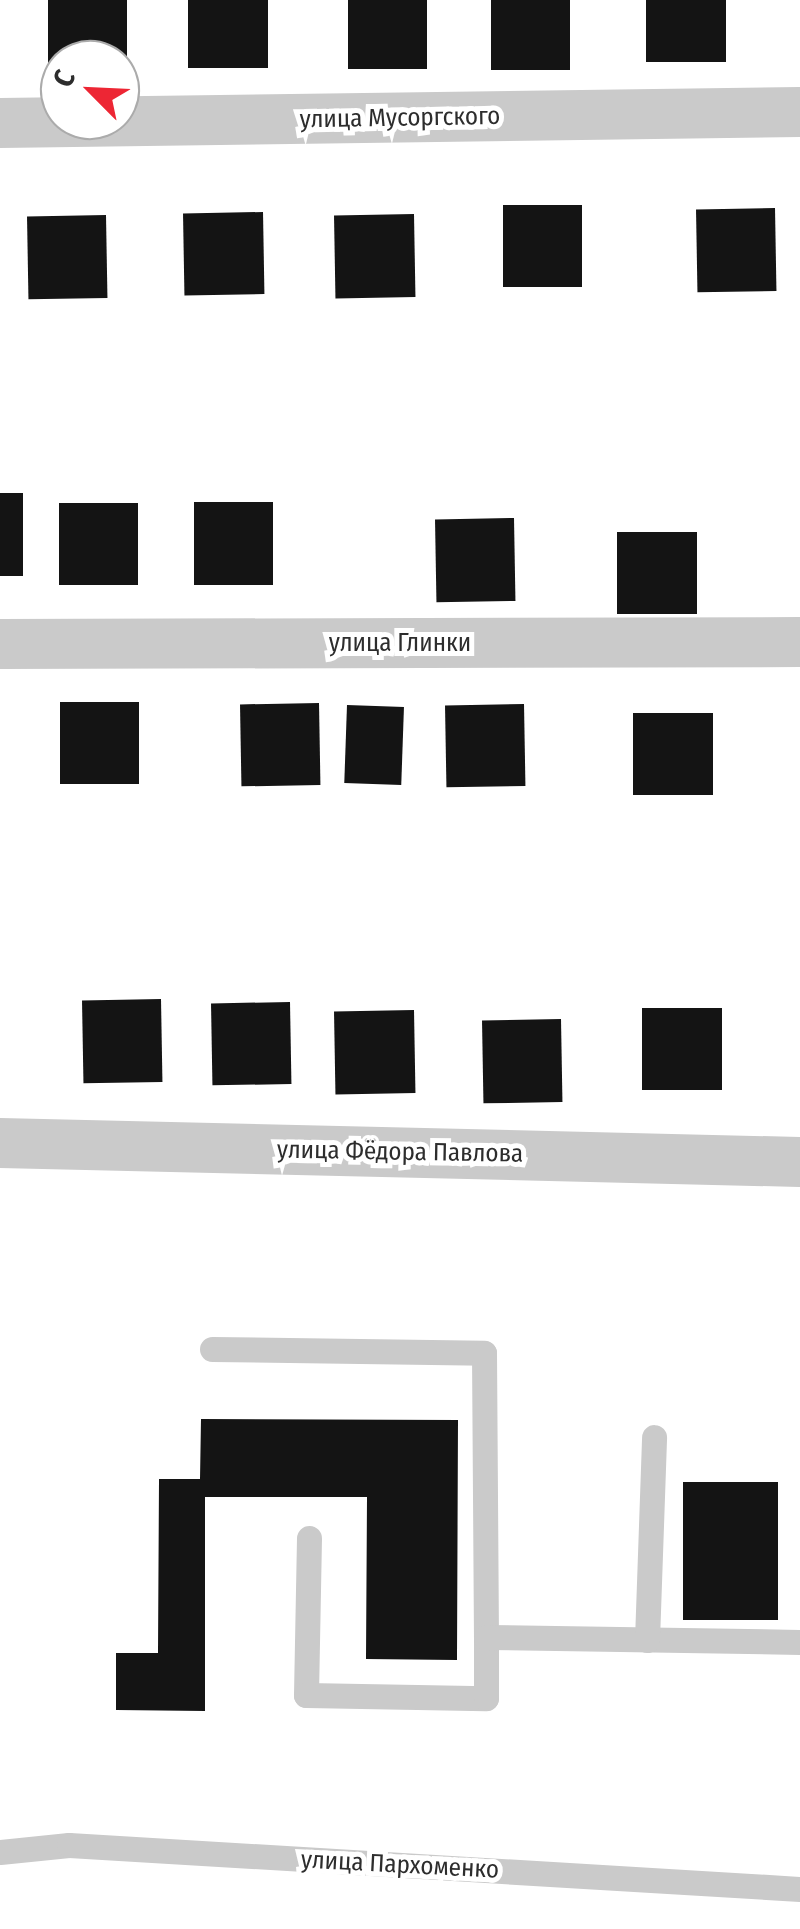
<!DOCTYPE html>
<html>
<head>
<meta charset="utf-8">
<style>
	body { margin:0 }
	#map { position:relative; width:800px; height:1929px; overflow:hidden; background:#fff; font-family:"Fira Sans Condensed",sans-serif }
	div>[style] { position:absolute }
	.building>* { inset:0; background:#141414; transform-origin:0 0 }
	.service>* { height:25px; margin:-12.5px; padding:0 12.5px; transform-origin:12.5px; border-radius:12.5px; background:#cacaca }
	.minor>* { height:50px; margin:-25px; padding:0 25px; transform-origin:25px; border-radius:25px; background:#cacaca }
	span { translate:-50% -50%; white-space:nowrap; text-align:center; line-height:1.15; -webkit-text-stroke:10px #fff; paint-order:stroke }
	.street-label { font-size:25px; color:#2d2d2d }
	.north { position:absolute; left:40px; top:40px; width:100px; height:100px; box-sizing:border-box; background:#fff; border:2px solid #ababab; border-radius:50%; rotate:294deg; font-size:28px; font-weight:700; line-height:40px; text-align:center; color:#2d2d2d }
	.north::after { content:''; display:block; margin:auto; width:35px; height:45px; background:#ed2634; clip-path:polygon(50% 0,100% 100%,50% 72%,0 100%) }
</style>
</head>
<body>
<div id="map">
	<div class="building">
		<div style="clip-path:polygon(48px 0,127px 0,127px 79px,120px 79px,120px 60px,60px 60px,60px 80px,48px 80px)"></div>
		<div style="left:188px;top:0;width:80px;height:68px"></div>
		<div style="left:348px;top:0;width:79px;height:69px"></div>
		<div style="left:491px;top:0;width:79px;height:70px"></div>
		<div style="left:646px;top:0;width:80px;height:62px"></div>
		<div style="left:582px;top:205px;width:82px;height:79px;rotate:90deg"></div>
		<div style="left:775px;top:208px;width:83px;height:79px;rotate:89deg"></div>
		<div style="left:263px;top:212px;width:82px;height:80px;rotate:89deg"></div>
		<div style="left:414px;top:214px;width:83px;height:80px;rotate:89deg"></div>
		<div style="left:106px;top:215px;width:83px;height:79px;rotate:89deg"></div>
		<div style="left:0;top:493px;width:23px;height:83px"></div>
		<div style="left:273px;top:502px;width:83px;height:79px;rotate:90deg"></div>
		<div style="left:138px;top:503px;width:82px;height:79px;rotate:90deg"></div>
		<div style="left:514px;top:518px;width:83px;height:79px;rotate:89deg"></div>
		<div style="left:697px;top:532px;width:82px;height:80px;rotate:90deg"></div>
		<div style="left:139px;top:702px;width:82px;height:79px;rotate:90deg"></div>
		<div style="left:319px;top:703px;width:82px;height:79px;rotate:89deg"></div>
		<div style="left:524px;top:704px;width:82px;height:79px;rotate:89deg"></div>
		<div style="left:347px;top:705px;width:57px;height:78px;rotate:2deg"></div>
		<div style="left:713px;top:713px;width:82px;height:80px;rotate:90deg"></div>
		<div style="left:161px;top:999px;width:83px;height:79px;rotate:89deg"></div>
		<div style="left:290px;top:1002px;width:82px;height:79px;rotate:89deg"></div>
		<div style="left:722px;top:1008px;width:82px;height:80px;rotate:90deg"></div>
		<div style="left:414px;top:1010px;width:83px;height:80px;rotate:89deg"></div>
		<div style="left:561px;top:1019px;width:83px;height:79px;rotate:89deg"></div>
		<div style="clip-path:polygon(201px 1419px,458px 1420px,457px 1660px,366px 1659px,367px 1497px,205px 1497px,205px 1711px,116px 1710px,116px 1653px,158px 1653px,159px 1479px,200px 1479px)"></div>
		<div style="left:683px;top:1482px;width:95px;height:138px"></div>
	</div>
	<div class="service">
		<div style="left:212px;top:1349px;width:272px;rotate:0.8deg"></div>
		<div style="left:484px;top:1353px;width:284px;rotate:89.6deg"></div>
		<div style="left:309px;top:1538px;width:157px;rotate:91.1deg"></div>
		<div style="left:306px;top:1695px;width:180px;rotate:1deg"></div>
		<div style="left:486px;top:1698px;width:61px;rotate:-90deg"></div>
		<div style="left:486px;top:1637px;width:314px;rotate:0.9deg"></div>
		<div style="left:647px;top:1640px;width:203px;rotate:-88deg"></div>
		<div style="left:0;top:1852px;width:69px;rotate:-5.8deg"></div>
		<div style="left:69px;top:1845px;width:732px;rotate:3.44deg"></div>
	</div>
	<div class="minor">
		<div style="left:0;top:123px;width:800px;rotate:-0.79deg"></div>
		<div style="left:0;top:644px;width:800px;rotate:-0.14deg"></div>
		<div style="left:0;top:1143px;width:800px;rotate:1.36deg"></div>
	</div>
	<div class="street-label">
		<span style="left:400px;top:118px;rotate:-1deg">улица Мусоргского</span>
		<span style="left:400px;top:643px">улица Глинки</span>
		<span style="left:400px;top:1152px;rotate:1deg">улица Фёдора Павлова</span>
		<span style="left:400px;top:1865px;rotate:3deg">улица Пархоменко</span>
	</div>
	<div class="north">С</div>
</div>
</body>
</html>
